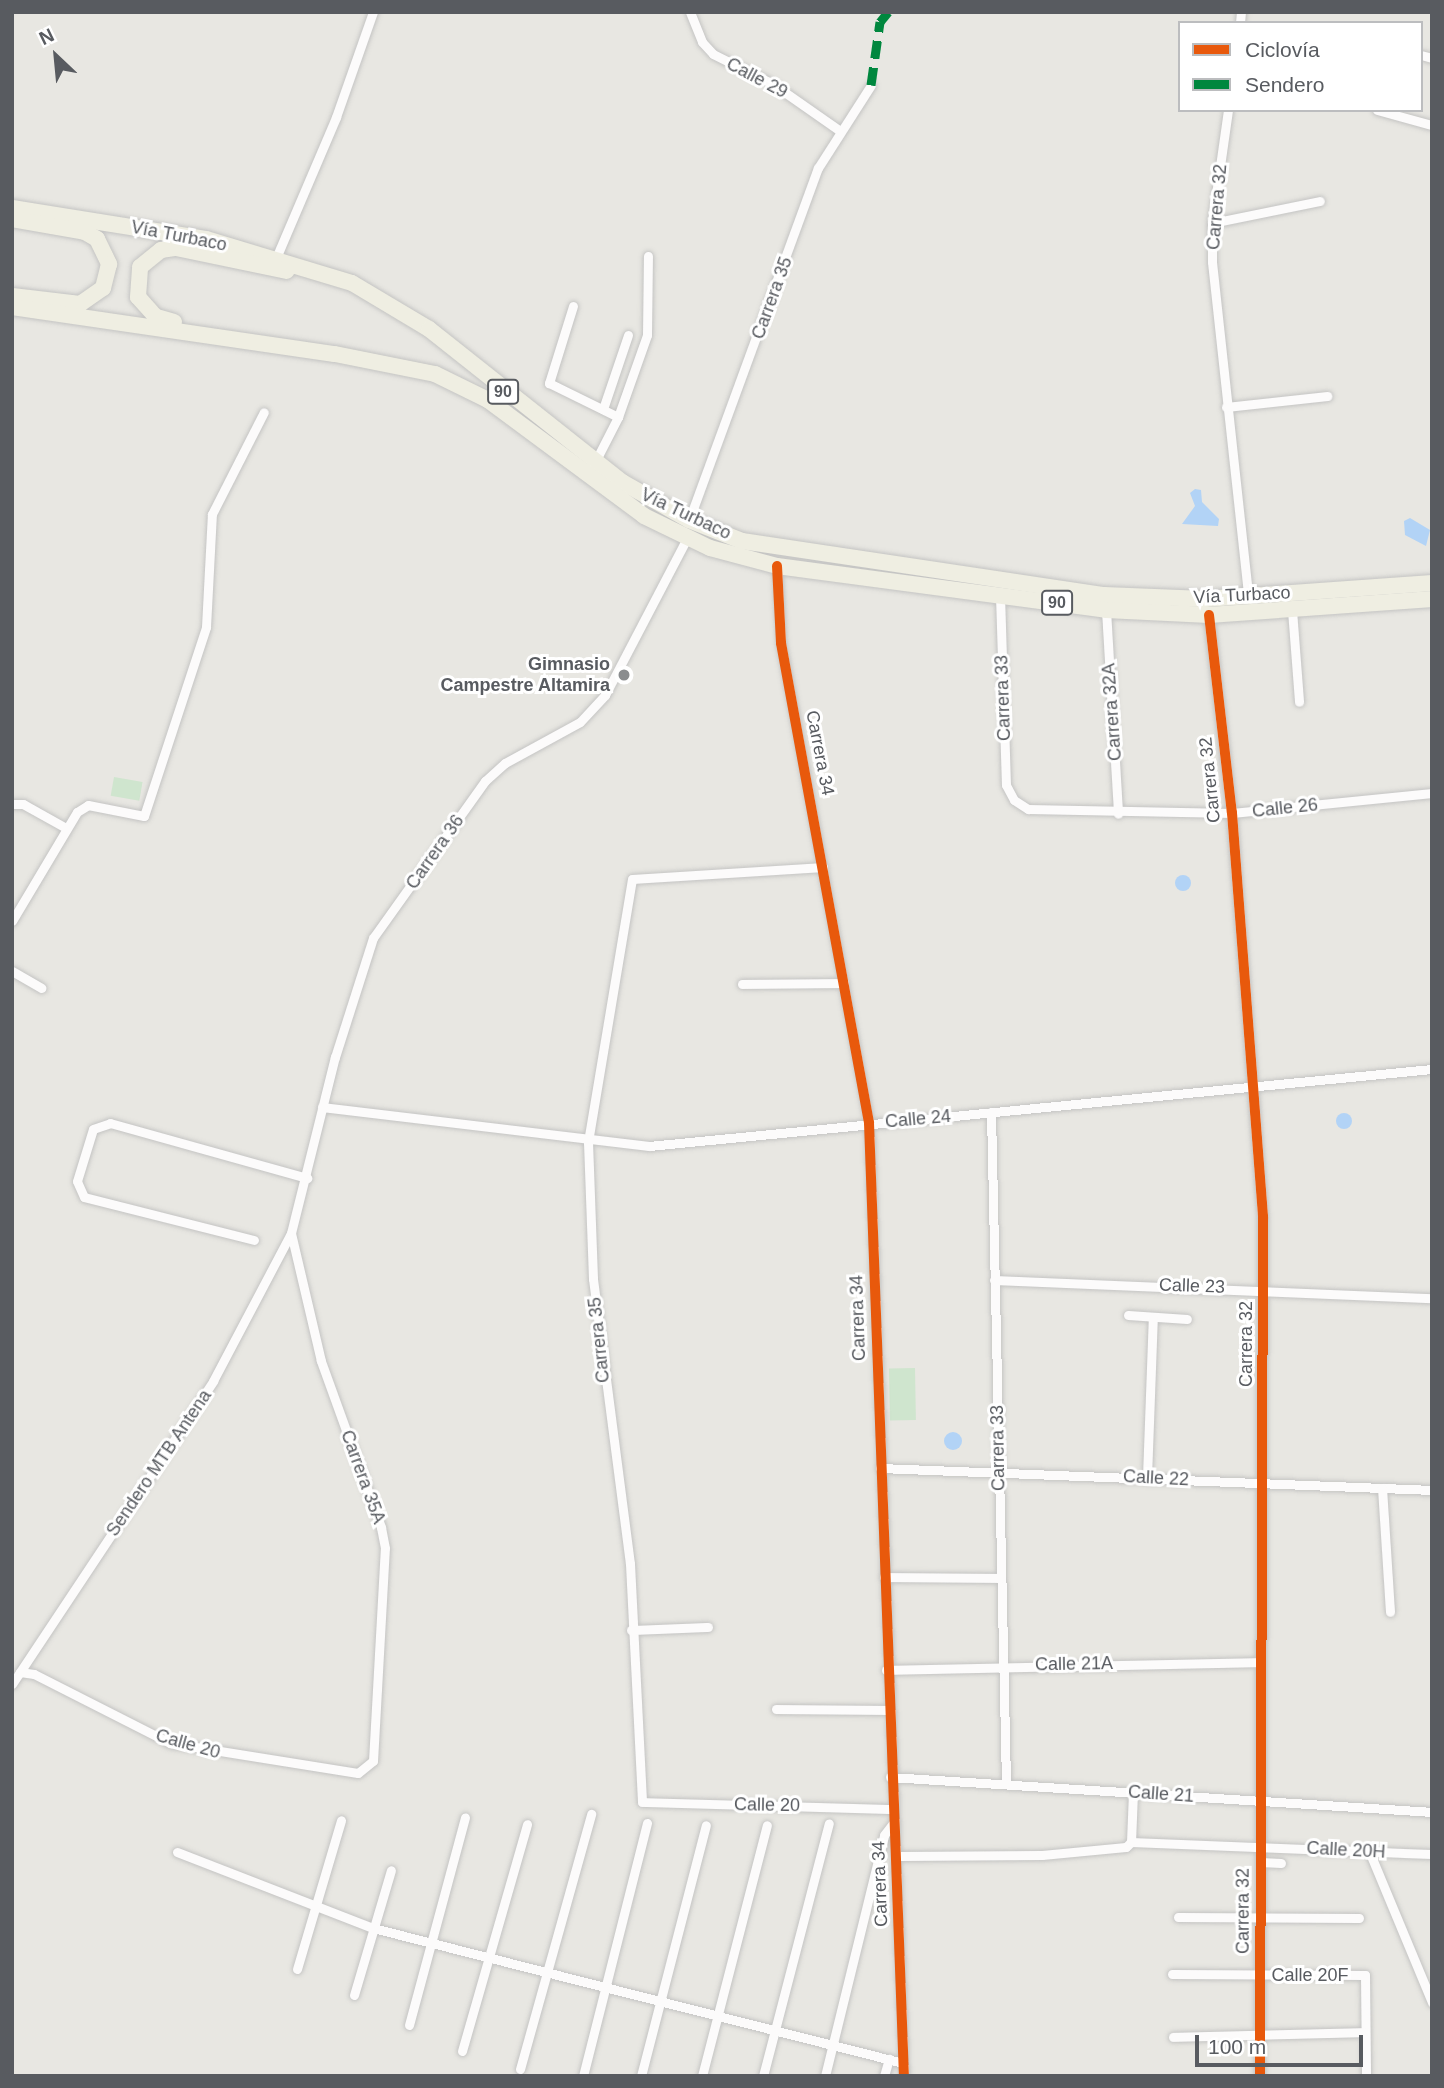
<!DOCTYPE html>
<html>
<head>
<meta charset="utf-8">
<style>
	body { margin:0 }
	#map { position:relative; width:1444px; height:2088px; overflow:hidden; background:#e8e7e2; font-family:Helvetica,sans-serif }
	div>[style] { position:absolute }
	.green>* { inset:0; background:#cfe5ce; transform-origin:0 0 }
	.water>* { inset:0; background:#b2d3f6 }
	.round { border-radius:50% }
	.roads { filter:drop-shadow(0 0 2px #c4c4c3) drop-shadow(0 0 2px #c4c4c3) }
	.minor>* { height:9px; margin:-4.5px; padding:0 4.5px; transform-origin:4.5px; border-radius:4.5px; background:#fcfbfb }
	.tertiary>* { height:10px; margin:-5px; padding:0 5px; transform-origin:5px; border-radius:5px; background:#fcfbfb }
	.trunk>* { height:16px; margin:-8px; padding:0 8px; transform-origin:8px; border-radius:8px; background:#efeee2 }
	.quiet>* { height:9px; margin-top:-4.5px; transform-origin:0; background:repeating-linear-gradient(90deg,#00873e 0 18px,transparent 0 27px) }
	.cycleway>* { height:10px; margin:-5px; padding:0 5px; transform-origin:5px; border-radius:5px; background:#e8590c }
	.dots>* { width:19px; height:19px; translate:-50% -50%; box-sizing:border-box; border:4px solid #fff; border-radius:50% }
	span { translate:-50% -50%; white-space:nowrap; text-align:center; line-height:1.15; -webkit-text-stroke:6px #fff; paint-order:stroke }
	.shield-label span { padding:2px 5px; background:#fff; border:2px solid; border-radius:5px; -webkit-text-stroke-width:0 }
	.shield-label { font-size:16px; color:#585b60; font-weight:700 }
	.street-label { font-size:18px; color:#585b60 }
	.poi-label { font-size:18px; color:#585b60; font-weight:700 }
	.right { translate:-100% -50%; text-align:right }
	.frame { position:absolute; inset:0; border:14px solid #585b60; pointer-events:none }
	.legend { position:absolute; left:1178px; top:21px; width:245px; height:91px; box-sizing:border-box; background:#fff; border:2px solid #bcbdbf; margin:0; padding:9px 12px; list-style:none; font-size:21px; color:#585b60 }
	.legend li { display:flex; align-items:center; gap:14px; height:35px }
	.legend b { width:35px; border:2px solid #bcbdbf }
	.north { position:absolute; left:21px; top:21px; width:70px; height:70px; -webkit-text-stroke:5px #fff; paint-order:stroke; rotate:334deg; font-size:19px; font-weight:700; line-height:28px; text-align:center; color:#585b60 }
	.north::after { content:''; display:block; margin:auto; width:24px; height:32px; background:#585b60; clip-path:polygon(50% 0,100% 100%,50% 72%,0 100%) }
	.scale { position:absolute; left:1195px; top:2035px; width:168px; height:32px; box-sizing:border-box; border:4px solid #585b60; border-top:0; padding-left:9px; font-size:21px; line-height:24px; white-space:nowrap; color:#585b60; -webkit-text-stroke:5px #fff; paint-order:stroke }
</style>
</head>
<body>
<div id="map">
	<div class="green">
		<div style="left:114px;top:777px;width:29px;height:19px;rotate:10deg"></div>
		<div style="left:915px;top:1368px;width:52px;height:26px;rotate:89deg"></div>
	</div>
	<div class="water">
		<div style="clip-path:polygon(1195px 489px,1201px 490px,1202px 502px,1219px 519px,1218px 526px,1182px 524px,1195px 506px,1190px 493px)"></div>
		<div style="clip-path:polygon(1410px 518px,1430px 530px,1426px 546px,1405px 535px,1404px 521px)"></div>
		<div class="round" style="left:1175px;top:875px;width:16px;height:16px"></div>
		<div class="round" style="left:1336px;top:1113px;width:16px;height:16px"></div>
		<div class="round" style="left:944px;top:1432px;width:18px;height:18px"></div>
	</div>
	<div class="roads">
		<div class="minor">
			<div style="left:690px;top:12px;width:32px;rotate:68deg"></div>
			<div style="left:702px;top:42px;width:16px;rotate:47deg"></div>
			<div style="left:713px;top:54px;width:67px;rotate:26.6deg"></div>
			<div style="left:773px;top:84px;width:82px;rotate:35deg"></div>
			<div style="left:1240px;top:23px;width:11px;rotate:-85deg"></div>
			<div style="left:1421px;top:55px;width:11px;rotate:15deg"></div>
			<div style="left:1228px;top:110px;width:114px;rotate:98.1deg"></div>
			<div style="left:1212px;top:223px;width:39px;rotate:90deg"></div>
			<div style="left:1212px;top:262px;width:336px;rotate:83.8deg"></div>
			<div style="left:1377px;top:110px;width:57px;rotate:15.3deg"></div>
			<div style="left:1212px;top:223px;width:110px;rotate:-11.5deg"></div>
			<div style="left:276px;top:258px;width:153px;rotate:-66.9deg"></div>
			<div style="left:336px;top:117px;width:111px;rotate:-70.6deg"></div>
			<div style="left:573px;top:306px;width:81px;rotate:107.3deg"></div>
			<div style="left:549px;top:383px;width:77px;rotate:26.2deg"></div>
			<div style="left:1226px;top:407px;width:102px;rotate:-6.2deg"></div>
			<div style="left:603px;top:409px;width:78px;rotate:-71.3deg"></div>
			<div style="left:595px;top:462px;width:51px;rotate:-62.9deg"></div>
			<div style="left:618px;top:417px;width:87px;rotate:-70.5deg"></div>
			<div style="left:647px;top:335px;width:79px;rotate:-89.3deg"></div>
			<div style="left:689px;top:520px;width:375px;rotate:-69.9deg"></div>
			<div style="left:818px;top:168px;width:98px;rotate:-57.4deg"></div>
			<div style="left:777px;top:566px;width:77px;rotate:87deg"></div>
			<div style="left:781px;top:643px;width:488px;rotate:79.6deg"></div>
			<div style="left:869px;top:1123px;width:954px;rotate:87.9deg"></div>
			<div style="left:1000px;top:595px;width:190px;rotate:88.2deg"></div>
			<div style="left:1006px;top:785px;width:17px;rotate:62deg"></div>
			<div style="left:1014px;top:800px;width:17px;rotate:33deg"></div>
			<div style="left:1028px;top:809px;width:204px;rotate:1.1deg"></div>
			<div style="left:1232px;top:813px;width:201px;rotate:-5.7deg"></div>
			<div style="left:1106px;top:610px;width:204px;rotate:86.6deg"></div>
			<div style="left:1292px;top:610px;width:92px;rotate:85.6deg"></div>
			<div style="left:12px;top:804px;width:11px"></div>
			<div style="left:23px;top:804px;width:49px;rotate:29.2deg"></div>
			<div style="left:823px;top:867px;width:191px;rotate:176.4deg"></div>
			<div style="left:632px;top:879px;width:267px;rotate:99.5deg"></div>
			<div style="left:588px;top:1142px;width:137px;rotate:87.9deg"></div>
			<div style="left:593px;top:1279px;width:287px;rotate:82.6deg"></div>
			<div style="left:630px;top:1564px;width:238px;rotate:87.1deg"></div>
			<div style="left:642px;top:1802px;width:251px;rotate:1.6deg"></div>
			<div style="left:12px;top:921px;width:127px;rotate:-59.2deg"></div>
			<div style="left:77px;top:812px;width:13px;rotate:-32deg"></div>
			<div style="left:88px;top:805px;width:57px;rotate:11.1deg"></div>
			<div style="left:144px;top:816px;width:199px;rotate:-71.8deg"></div>
			<div style="left:206px;top:627px;width:113px;rotate:-87deg"></div>
			<div style="left:212px;top:514px;width:114px;rotate:-63deg"></div>
			<div style="left:12px;top:971px;width:34px;rotate:30deg"></div>
			<div style="left:742px;top:984px;width:102px;rotate:-0.6deg"></div>
			<div style="left:322px;top:1107px;width:329px;rotate:6.8deg"></div>
			<div style="left:649px;top:1146px;width:787px;rotate:-5.62deg"></div>
			<div style="left:991px;top:1112px;width:672px;rotate:88.72deg"></div>
			<div style="left:254px;top:1240px;width:175px;rotate:-165.8deg"></div>
			<div style="left:84px;top:1197px;width:17px;rotate:-114deg"></div>
			<div style="left:77px;top:1181px;width:54px;rotate:-72.9deg"></div>
			<div style="left:93px;top:1129px;width:18px;rotate:-19deg"></div>
			<div style="left:110px;top:1123px;width:205px;rotate:15.6deg"></div>
			<div style="left:994px;top:1280px;width:438px;rotate:2.4deg"></div>
			<div style="left:1128px;top:1315px;width:59px;rotate:3.9deg"></div>
			<div style="left:880px;top:1468px;width:552px;rotate:2.28deg"></div>
			<div style="left:1147px;top:1477px;width:160px;rotate:-87.9deg"></div>
			<div style="left:1382px;top:1488px;width:124px;rotate:86.3deg"></div>
			<div style="left:884px;top:1577px;width:117px;rotate:0.5deg"></div>
			<div style="left:631px;top:1630px;width:77px;rotate:-2.2deg"></div>
			<div style="left:886px;top:1670px;width:375px;rotate:-1.2deg"></div>
			<div style="left:20px;top:1672px;width:14px;rotate:8deg"></div>
			<div style="left:34px;top:1674px;width:153px;rotate:26.9deg"></div>
			<div style="left:170px;top:1743px;width:190px;rotate:9.1deg"></div>
			<div style="left:358px;top:1773px;width:19px;rotate:-39deg"></div>
			<div style="left:373px;top:1761px;width:213px;rotate:-86.8deg"></div>
			<div style="left:385px;top:1548px;width:21px;rotate:-101deg"></div>
			<div style="left:381px;top:1527px;width:177px;rotate:-109.9deg"></div>
			<div style="left:321px;top:1361px;width:131px;rotate:-103.2deg"></div>
			<div style="left:12px;top:1684px;width:364px;rotate:-56.4deg"></div>
			<div style="left:213px;top:1381px;width:167px;rotate:-62.2deg"></div>
			<div style="left:291px;top:1233px;width:181px;rotate:-76deg"></div>
			<div style="left:335px;top:1057px;width:125px;rotate:-72.3deg"></div>
			<div style="left:373px;top:938px;width:193px;rotate:-54.5deg"></div>
			<div style="left:485px;top:781px;width:27px;rotate:-42deg"></div>
			<div style="left:505px;top:763px;width:85px;rotate:-28.7deg"></div>
			<div style="left:580px;top:722px;width:37px;rotate:-47deg"></div>
			<div style="left:605px;top:695px;width:177px;rotate:-62.4deg"></div>
			<div style="left:776px;top:1709px;width:112px;rotate:0.5deg"></div>
			<div style="left:890px;top:1777px;width:543px;rotate:3.69deg"></div>
			<div style="left:1131px;top:1842px;width:301px;rotate:2.3deg"></div>
			<div style="left:1369px;top:1851px;width:164px;rotate:67.4deg"></div>
			<div style="left:177px;top:1852px;width:210px;rotate:21.2deg"></div>
			<div style="left:373px;top:1928px;width:547px;rotate:14.29deg"></div>
			<div style="left:898px;top:1856px;width:144px;rotate:-0.4deg"></div>
			<div style="left:1042px;top:1855px;width:84px;rotate:-5.4deg"></div>
			<div style="left:1126px;top:1847px;width:7px;rotate:-45deg"></div>
			<div style="left:1131px;top:1842px;width:49px;rotate:-87.7deg"></div>
			<div style="left:1260px;top:1862px;width:21px;rotate:3deg"></div>
			<div style="left:1178px;top:1917px;width:181px;rotate:0.3deg"></div>
			<div style="left:297px;top:1969px;width:155px;rotate:-73.5deg"></div>
			<div style="left:1172px;top:1974px;width:193px;rotate:0.3deg"></div>
			<div style="left:1365px;top:1975px;width:101px;rotate:89.4deg"></div>
			<div style="left:354px;top:1995px;width:130px;rotate:-73.5deg"></div>
			<div style="left:409px;top:2025px;width:215px;rotate:-74.9deg"></div>
			<div style="left:1173px;top:2037px;width:191px;rotate:-1.5deg"></div>
			<div style="left:462px;top:2051px;width:236px;rotate:-74deg"></div>
			<div style="left:520px;top:2069px;width:265px;rotate:-74.4deg"></div>
			<div style="left:583px;top:2076px;width:261px;rotate:-75.8deg"></div>
			<div style="left:641px;top:2076px;width:259px;rotate:-75.5deg"></div>
			<div style="left:702px;top:2076px;width:259px;rotate:-75.5deg"></div>
			<div style="left:763px;top:2076px;width:261px;rotate:-75.4deg"></div>
			<div style="left:825px;top:2076px;width:248px;rotate:-76.2deg"></div>
			<div style="left:884px;top:1835px;width:16px;rotate:-52deg"></div>
			<div style="left:884px;top:2076px;width:18px;rotate:-74deg"></div>
		</div>
		<div class="tertiary">
			<div style="left:1209px;top:615px;width:199px;rotate:83.4deg"></div>
			<div style="left:1232px;top:813px;width:405px;rotate:85.6deg"></div>
			<div style="left:1263px;top:1217px;width:859px;rotate:90.2deg"></div>
		</div>
		<div class="trunk">
			<div style="left:12px;top:208px;width:196px;rotate:9.1deg"></div>
			<div style="left:206px;top:239px;width:152px;rotate:16.8deg"></div>
			<div style="left:352px;top:283px;width:90px;rotate:30.9deg"></div>
			<div style="left:429px;top:329px;width:246px;rotate:38.4deg"></div>
			<div style="left:622px;top:482px;width:77px;rotate:29.6deg"></div>
			<div style="left:689px;top:520px;width:57px;rotate:21.6deg"></div>
			<div style="left:742px;top:541px;width:366px;rotate:8.5deg"></div>
			<div style="left:1104px;top:595px;width:101px;rotate:2.3deg"></div>
			<div style="left:1205px;top:599px;width:228px;rotate:-4deg"></div>
			<div style="left:12px;top:219px;width:74px;rotate:10.1deg"></div>
			<div style="left:85px;top:232px;width:14px;rotate:30deg"></div>
			<div style="left:97px;top:239px;width:28px;rotate:64deg"></div>
			<div style="left:109px;top:264px;width:25px;rotate:104deg"></div>
			<div style="left:103px;top:288px;width:28px;rotate:145deg"></div>
			<div style="left:80px;top:304px;width:68px;rotate:-173.3deg"></div>
			<div style="left:12px;top:307px;width:326px;rotate:8.3deg"></div>
			<div style="left:335px;top:354px;width:102px;rotate:11.3deg"></div>
			<div style="left:435px;top:374px;width:59px;rotate:26.1deg"></div>
			<div style="left:488px;top:400px;width:194px;rotate:36.6deg"></div>
			<div style="left:644px;top:516px;width:73px;rotate:25.9deg"></div>
			<div style="left:710px;top:548px;width:69px;rotate:15deg"></div>
			<div style="left:777px;top:566px;width:332px;rotate:7.6deg"></div>
			<div style="left:1106px;top:610px;width:103px;rotate:2.8deg"></div>
			<div style="left:1209px;top:615px;width:224px;rotate:-4.1deg"></div>
			<div style="left:174px;top:322px;width:19px;rotate:-164deg"></div>
			<div style="left:156px;top:317px;width:27px;rotate:-132deg"></div>
			<div style="left:138px;top:297px;width:30px;rotate:-86deg"></div>
			<div style="left:140px;top:267px;width:27px;rotate:-39deg"></div>
			<div style="left:161px;top:250px;width:15px;rotate:-8deg"></div>
			<div style="left:176px;top:248px;width:113px;rotate:11.7deg"></div>
		</div>
	</div>
	<div class="quiet">
		<div style="left:871px;top:85px;width:64px;rotate:-81.9deg"></div>
		<div style="left:880px;top:22px;width:13px;rotate:-51deg"></div>
	</div>
	<div class="cycleway">
		<div style="left:777px;top:566px;width:77px;rotate:87deg"></div>
		<div style="left:781px;top:643px;width:488px;rotate:79.6deg"></div>
		<div style="left:869px;top:1123px;width:954px;rotate:87.9deg"></div>
		<div style="left:1209px;top:615px;width:199px;rotate:83.4deg"></div>
		<div style="left:1232px;top:813px;width:405px;rotate:85.6deg"></div>
		<div style="left:1263px;top:1217px;width:859px;rotate:90.2deg"></div>
	</div>
	<div class="dots">
		<div style="left:624px;top:675px;background:#8a8c8e"></div>
	</div>
	<div class="shield-label">
		<span style="left:503px;top:392px">90</span>
		<span style="left:1057px;top:603px">90</span>
	</div>
	<div class="street-label">
		<span style="left:757px;top:78px;rotate:28deg">Calle 29</span>
		<span style="left:1217px;top:207px;rotate:-85deg">Carrera 32</span>
		<span style="left:179px;top:236px;rotate:11deg">Vía Turbaco</span>
		<span style="left:772px;top:298px;rotate:-70deg">Carrera 35</span>
		<span style="left:686px;top:514px;rotate:25deg">Vía Turbaco</span>
		<span style="left:1242px;top:595px;rotate:-3deg">Vía Turbaco</span>
		<span style="left:1003px;top:698px;rotate:-92deg">Carrera 33</span>
		<span style="left:1112px;top:712px;rotate:-94deg">Carrera 32A</span>
		<span style="left:820px;top:753px;rotate:79deg">Carrera 34</span>
		<span style="left:1210px;top:780px;rotate:-96deg">Carrera 32</span>
		<span style="left:1285px;top:808px;rotate:-6deg">Calle 26</span>
		<span style="left:435px;top:852px;rotate:-55deg">Carrera 36</span>
		<span style="left:918px;top:1119px;rotate:-5deg">Calle 24</span>
		<span style="left:1192px;top:1286px;rotate:2deg">Calle 23</span>
		<span style="left:858px;top:1318px;rotate:-92deg">Carrera 34</span>
		<span style="left:599px;top:1340px;rotate:-96deg">Carrera 35</span>
		<span style="left:1246px;top:1344px;rotate:-90deg">Carrera 32</span>
		<span style="left:998px;top:1448px;rotate:-91deg">Carrera 33</span>
		<span style="left:159px;top:1463px;rotate:-56deg">Sendero MTB Antena</span>
		<span style="left:363px;top:1477px;rotate:70deg">Carrera 35A</span>
		<span style="left:1156px;top:1478px;rotate:3deg">Calle 22</span>
		<span style="left:1074px;top:1664px;rotate:-1deg">Calle 21A</span>
		<span style="left:188px;top:1744px;rotate:16deg">Calle 20</span>
		<span style="left:1161px;top:1794px;rotate:4deg">Calle 21</span>
		<span style="left:767px;top:1805px;rotate:1deg">Calle 20</span>
		<span style="left:1346px;top:1850px;rotate:3deg">Calle 20H</span>
		<span style="left:880px;top:1884px;rotate:-92deg">Carrera 34</span>
		<span style="left:1243px;top:1911px;rotate:-90deg">Carrera 32</span>
		<span style="left:1310px;top:1975px">Calle 20F</span>
	</div>
	<div class="poi-label">
		<span class="right" style="left:610px;top:675px">Gimnasio<br>Campestre Altamira</span>
	</div>
	<div class="frame"></div>
	<ul class="legend">
	<li><b style="height:9px;background:#e8590c"></b>Ciclovía</li>
	<li><b style="height:9px;background:#00873e"></b>Sendero</li>
	</ul>
	<div class="north">N</div>
	<div class="scale">100 m</div>
</div>
</body>
</html>
